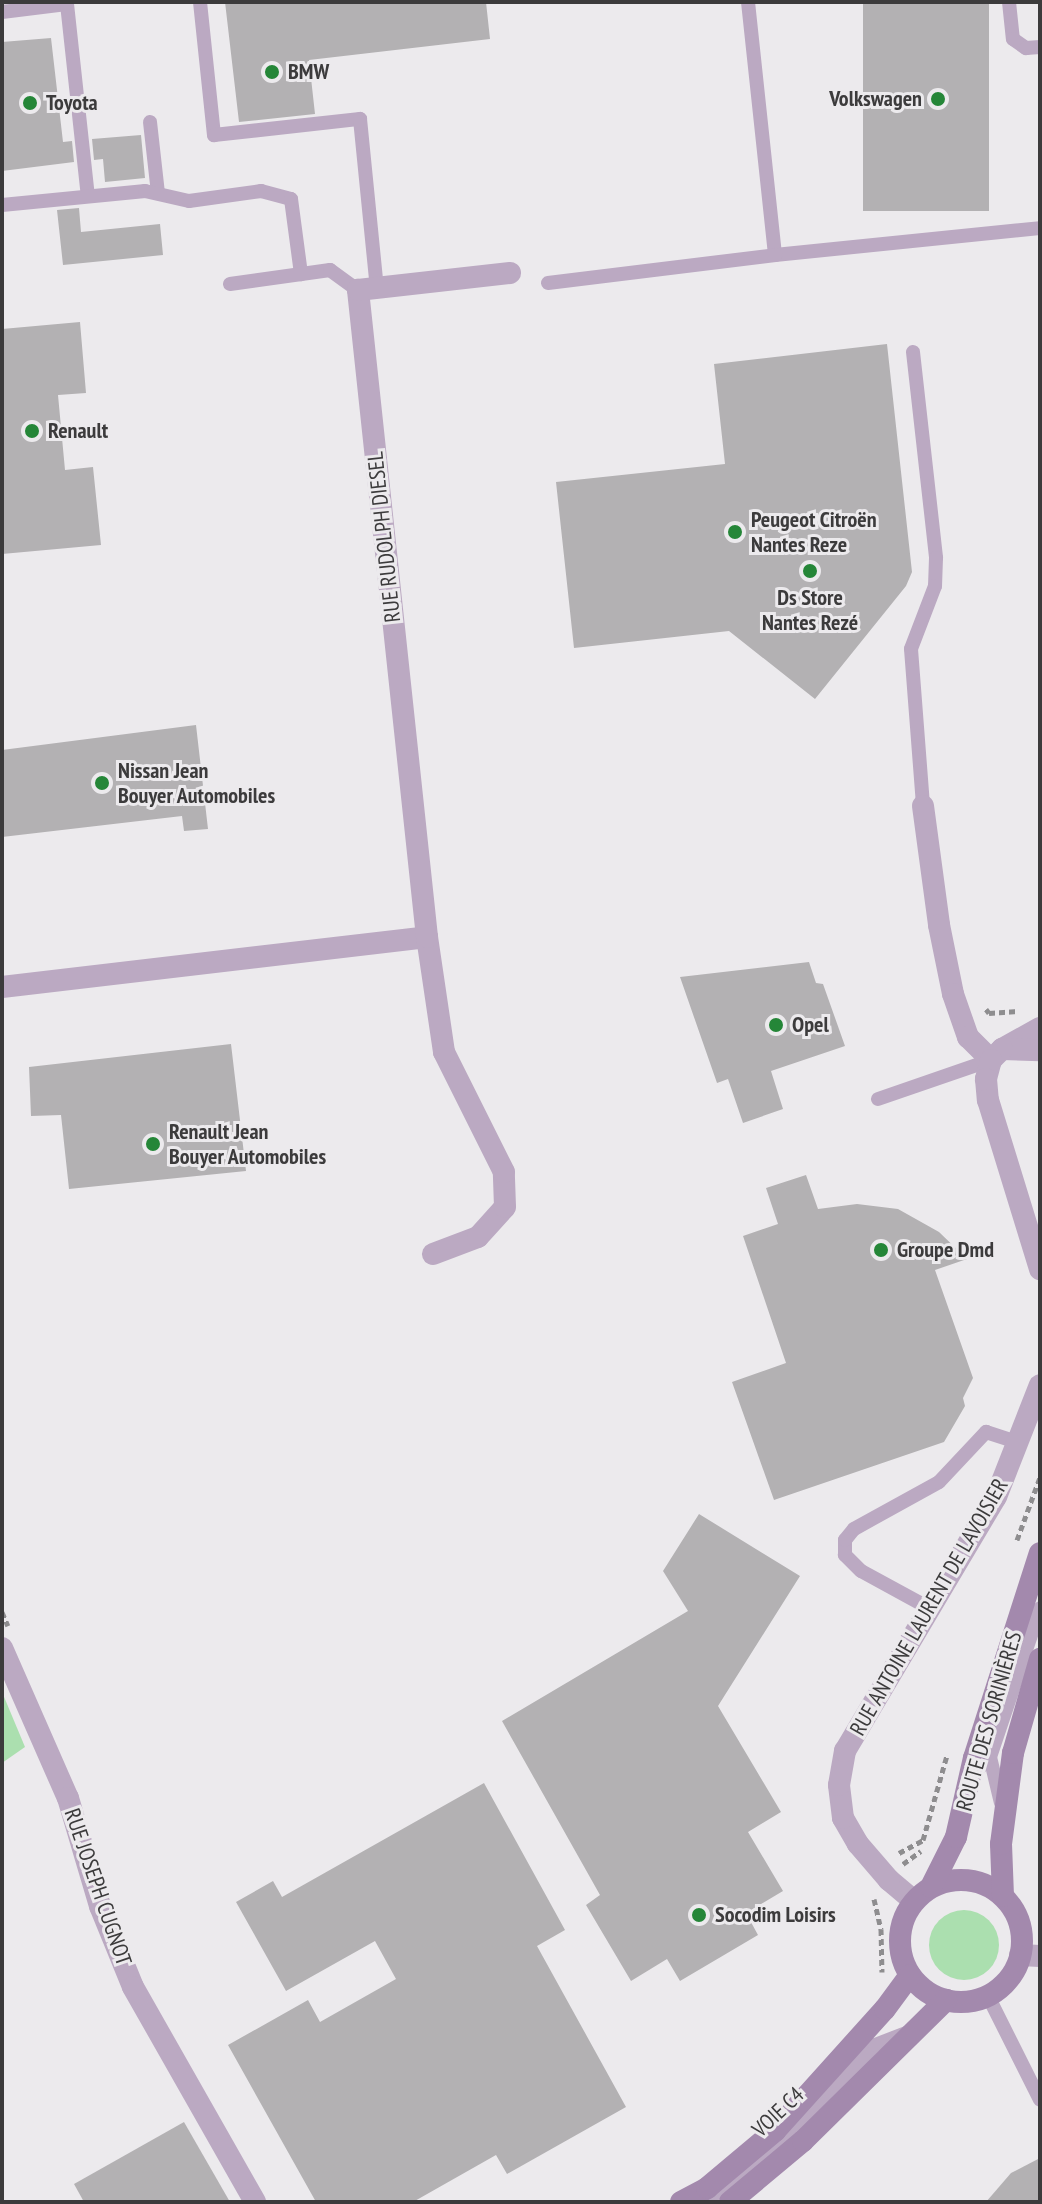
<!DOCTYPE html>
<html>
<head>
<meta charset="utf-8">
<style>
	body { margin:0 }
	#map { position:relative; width:1042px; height:2204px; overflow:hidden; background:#eceaed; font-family:"PT Sans Narrow",sans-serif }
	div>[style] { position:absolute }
	.green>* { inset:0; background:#abdfaf }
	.round { border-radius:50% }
	.building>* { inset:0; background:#b3b1b3; transform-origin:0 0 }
	.path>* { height:5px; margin-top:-2.5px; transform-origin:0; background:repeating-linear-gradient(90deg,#8e8d8f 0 6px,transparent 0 10px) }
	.service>* { height:14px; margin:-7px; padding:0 7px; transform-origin:7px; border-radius:7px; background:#bba9c2 }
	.minor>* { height:22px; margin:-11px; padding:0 11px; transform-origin:11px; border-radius:11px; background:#bba9c2 }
	.secondary>* { height:22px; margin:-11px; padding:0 11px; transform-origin:11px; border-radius:11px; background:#a389ad }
	.secondary>.ring { margin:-11px; padding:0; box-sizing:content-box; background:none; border:22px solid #a389ad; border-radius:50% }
	.dots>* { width:22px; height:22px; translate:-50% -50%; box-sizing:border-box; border:4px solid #eceaed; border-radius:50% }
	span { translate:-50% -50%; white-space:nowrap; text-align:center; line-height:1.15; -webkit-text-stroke:6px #eceaed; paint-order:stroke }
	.poi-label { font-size:22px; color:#3c3b3c; font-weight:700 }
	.left { translate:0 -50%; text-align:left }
	.right { translate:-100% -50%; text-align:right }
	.street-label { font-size:22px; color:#3c3b3c }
	.frame { position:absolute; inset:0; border:4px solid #3c3b3c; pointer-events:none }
</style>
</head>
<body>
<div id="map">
	<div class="green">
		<div style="clip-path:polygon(2px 1692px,25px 1747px,2px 1763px)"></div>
		<div class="round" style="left:929px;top:1910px;width:70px;height:70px"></div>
	</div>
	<div class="building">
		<div style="clip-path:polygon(225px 2px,486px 2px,490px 39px,309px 60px,315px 114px,239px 122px)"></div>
		<div style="left:863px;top:2px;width:126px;height:209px"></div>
		<div style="clip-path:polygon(51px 38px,63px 142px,72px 141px,74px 162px,2px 171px,2px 42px)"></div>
		<div style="clip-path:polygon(141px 135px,145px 178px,105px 182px,103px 159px,94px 160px,92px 139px)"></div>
		<div style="clip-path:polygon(79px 208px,81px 232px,160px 224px,163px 255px,63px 265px,57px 210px)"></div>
		<div style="clip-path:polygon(80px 322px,86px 393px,58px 395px,65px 470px,93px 467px,101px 545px,2px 554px,2px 329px)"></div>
		<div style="clip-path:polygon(887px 344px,912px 572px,906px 586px,815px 699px,729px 631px,574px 648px,556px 482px,725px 464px,714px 364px)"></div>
		<div style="clip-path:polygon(196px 725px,208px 829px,184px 831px,182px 816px,2px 837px,2px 750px)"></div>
		<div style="clip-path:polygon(809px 962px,816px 983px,823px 984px,845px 1046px,771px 1071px,783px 1109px,743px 1123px,728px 1079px,717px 1083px,680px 977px)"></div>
		<div style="clip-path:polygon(231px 1044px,246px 1171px,69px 1189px,61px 1115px,31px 1116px,29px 1067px)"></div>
		<div style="clip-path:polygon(806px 1175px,818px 1209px,857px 1204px,898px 1209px,939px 1232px,967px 1259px,935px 1270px,973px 1378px,963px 1398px,965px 1406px,944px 1442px,774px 1500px,732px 1382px,786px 1363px,743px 1236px,778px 1224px,766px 1188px)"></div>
		<div style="clip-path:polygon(699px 1514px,800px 1576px,718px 1706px,781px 1812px,748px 1832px,783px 1891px,746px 1913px,758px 1935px,680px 1981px,667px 1959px,631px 1981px,586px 1905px,600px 1895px,502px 1721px,688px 1611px,663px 1571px)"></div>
		<div style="clip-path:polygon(484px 1783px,565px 1930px,537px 1946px,626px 2107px,507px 2174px,496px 2155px,413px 2202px,316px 2202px,228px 2045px,308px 2000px,320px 2022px,396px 1979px,375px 1941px,286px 1991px,236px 1902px,273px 1881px,282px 1897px)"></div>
		<div style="clip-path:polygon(184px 2122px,230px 2202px,84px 2202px,74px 2184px)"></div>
		<div style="clip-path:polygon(1040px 2158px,1040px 2202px,986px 2202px,1011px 2173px)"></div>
	</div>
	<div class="path">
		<div style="left:986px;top:1009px;width:5px;rotate:53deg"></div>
		<div style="left:989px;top:1013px;width:29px;rotate:-4deg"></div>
		<div style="left:1017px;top:1540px;width:67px;rotate:-69.9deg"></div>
		<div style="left:2px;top:1612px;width:15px;rotate:67deg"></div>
		<div style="left:899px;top:1853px;width:27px;rotate:-28deg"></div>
		<div style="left:923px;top:1840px;width:88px;rotate:-74.2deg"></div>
		<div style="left:903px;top:1864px;width:22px;rotate:-36deg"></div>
		<div style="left:874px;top:1899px;width:31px;rotate:77deg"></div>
		<div style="left:881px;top:1929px;width:43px;rotate:88.7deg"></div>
	</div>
	<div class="service">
		<div style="left:200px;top:2px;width:134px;rotate:84deg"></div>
		<div style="left:214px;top:135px;width:147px;rotate:-6.3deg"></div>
		<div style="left:360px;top:119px;width:170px;rotate:84.3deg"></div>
		<div style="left:748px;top:2px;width:254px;rotate:83.9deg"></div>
		<div style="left:775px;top:255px;width:266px;rotate:-5.8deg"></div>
		<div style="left:1009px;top:2px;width:37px;rotate:84deg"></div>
		<div style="left:1013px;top:39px;width:16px;rotate:35deg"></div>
		<div style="left:1026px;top:48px;width:14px;rotate:-4deg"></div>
		<div style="left:2px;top:12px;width:65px;rotate:-7deg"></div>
		<div style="left:67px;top:4px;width:193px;rotate:83.8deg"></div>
		<div style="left:150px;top:122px;width:71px;rotate:83.6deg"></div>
		<div style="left:2px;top:205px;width:144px;rotate:-5.6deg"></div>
		<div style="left:145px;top:191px;width:45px;rotate:12.8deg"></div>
		<div style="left:189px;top:201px;width:73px;rotate:-7.9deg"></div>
		<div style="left:261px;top:191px;width:31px;rotate:15deg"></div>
		<div style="left:291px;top:199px;width:76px;rotate:82.4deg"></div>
		<div style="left:548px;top:283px;width:229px;rotate:-7deg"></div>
		<div style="left:230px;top:284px;width:101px;rotate:-8deg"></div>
		<div style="left:330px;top:270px;width:34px;rotate:36deg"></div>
		<div style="left:913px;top:352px;width:207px;rotate:83.6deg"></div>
		<div style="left:936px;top:558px;width:28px;rotate:92deg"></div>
		<div style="left:935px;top:586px;width:67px;rotate:110.9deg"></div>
		<div style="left:911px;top:649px;width:157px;rotate:85.6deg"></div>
		<div style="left:878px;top:1099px;width:120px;rotate:-19deg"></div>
		<div style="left:929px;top:1608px;width:77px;rotate:-151.4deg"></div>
		<div style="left:861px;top:1571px;width:23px;rotate:-135deg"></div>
		<div style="left:845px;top:1555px;width:15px;rotate:-90deg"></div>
		<div style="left:845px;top:1540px;width:14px;rotate:-51deg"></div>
		<div style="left:854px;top:1529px;width:97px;rotate:-28.9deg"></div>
		<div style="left:939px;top:1482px;width:69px;rotate:-46.8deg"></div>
		<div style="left:986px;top:1432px;width:35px;rotate:18deg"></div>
		<div style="left:990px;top:1757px;width:47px;rotate:76.6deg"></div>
		<div style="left:972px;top:1776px;width:26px;rotate:-47deg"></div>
		<div style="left:990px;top:1757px;width:157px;rotate:-71.4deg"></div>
		<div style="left:988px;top:1996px;width:116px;rotate:63.4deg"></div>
		<div style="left:710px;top:2198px;width:102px;rotate:-38.2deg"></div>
		<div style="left:790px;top:2135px;width:124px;rotate:-46.6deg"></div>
		<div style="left:875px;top:2045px;width:34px;rotate:-21deg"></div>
	</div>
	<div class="minor">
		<div style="left:923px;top:806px;width:120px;rotate:82.3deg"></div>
		<div style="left:939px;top:925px;width:70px;rotate:78.5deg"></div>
		<div style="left:953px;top:994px;width:46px;rotate:70.8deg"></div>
		<div style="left:968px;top:1037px;width:33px;rotate:45deg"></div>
		<div style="left:2px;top:987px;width:428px;rotate:-6.7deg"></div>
		<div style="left:1040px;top:1028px;width:43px;rotate:151.1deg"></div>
		<div style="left:1002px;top:1049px;width:38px;rotate:2deg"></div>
		<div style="left:1002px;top:1049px;width:16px;rotate:135deg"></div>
		<div style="left:991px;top:1060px;width:20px;rotate:105deg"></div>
		<div style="left:986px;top:1079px;width:21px;rotate:85deg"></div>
		<div style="left:988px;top:1100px;width:177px;rotate:72.9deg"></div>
		<div style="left:433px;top:1254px;width:48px;rotate:-20.7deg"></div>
		<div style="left:478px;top:1237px;width:40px;rotate:-48deg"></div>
		<div style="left:505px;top:1207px;width:35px;rotate:-92deg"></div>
		<div style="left:504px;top:1172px;width:134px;rotate:-116.6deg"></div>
		<div style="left:444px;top:1052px;width:116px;rotate:-98.4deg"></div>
		<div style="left:427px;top:937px;width:651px;rotate:-96.09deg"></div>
		<div style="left:358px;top:290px;width:153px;rotate:-6.4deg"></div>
		<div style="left:2px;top:1648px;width:164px;rotate:66.3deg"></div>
		<div style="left:68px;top:1798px;width:113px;rotate:73.5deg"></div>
		<div style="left:100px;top:1906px;width:87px;rotate:67.8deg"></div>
		<div style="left:133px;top:1987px;width:247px;rotate:60.4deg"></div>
		<div style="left:914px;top:1901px;width:33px;rotate:-140deg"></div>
		<div style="left:889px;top:1880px;width:48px;rotate:-130.7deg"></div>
		<div style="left:858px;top:1844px;width:30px;rotate:-120deg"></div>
		<div style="left:843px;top:1818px;width:33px;rotate:-97deg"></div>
		<div style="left:839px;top:1785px;width:35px;rotate:-80deg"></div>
		<div style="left:845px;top:1751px;width:295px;rotate:-59.3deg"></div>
		<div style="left:996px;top:1497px;width:120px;rotate:-68.6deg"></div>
		<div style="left:1020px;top:1955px;width:20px;rotate:3deg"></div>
	</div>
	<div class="secondary">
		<div class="ring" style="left:900px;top:1880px;width:100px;height:100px"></div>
		<div style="left:931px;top:1887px;width:56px;rotate:-63.4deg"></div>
		<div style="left:956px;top:1837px;width:81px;rotate:-77.2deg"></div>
		<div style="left:974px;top:1758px;width:215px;rotate:-72.2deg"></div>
		<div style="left:1003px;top:1896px;width:52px;rotate:-92.2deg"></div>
		<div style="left:1001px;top:1844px;width:92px;rotate:-82.5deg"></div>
		<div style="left:1013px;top:1753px;width:98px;rotate:-74deg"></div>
		<div style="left:681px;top:2202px;width:30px;rotate:-28deg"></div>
		<div style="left:707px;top:2188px;width:89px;rotate:-40deg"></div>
		<div style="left:775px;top:2131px;width:164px;rotate:-48deg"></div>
		<div style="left:885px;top:2009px;width:42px;rotate:-53.7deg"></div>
		<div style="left:730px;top:2202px;width:95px;rotate:-39.9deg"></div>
		<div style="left:803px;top:2141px;width:201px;rotate:-44.6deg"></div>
	</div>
	<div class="dots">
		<div style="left:272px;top:72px;background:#258638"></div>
		<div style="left:938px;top:99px;background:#258638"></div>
		<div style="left:30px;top:103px;background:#258638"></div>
		<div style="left:32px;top:431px;background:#258638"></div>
		<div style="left:735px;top:532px;background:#258638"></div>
		<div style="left:810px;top:571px;background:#258638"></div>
		<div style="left:102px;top:783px;background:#258638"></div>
		<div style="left:776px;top:1025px;background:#258638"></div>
		<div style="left:153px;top:1144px;background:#258638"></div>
		<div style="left:881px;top:1250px;background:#258638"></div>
		<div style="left:699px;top:1915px;background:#258638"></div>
	</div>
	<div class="poi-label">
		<span class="left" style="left:288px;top:72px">BMW</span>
		<span class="right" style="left:922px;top:99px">Volkswagen</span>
		<span class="left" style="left:46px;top:103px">Toyota</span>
		<span class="left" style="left:48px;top:431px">Renault</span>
		<span class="left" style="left:751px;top:532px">Peugeot Citroën<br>Nantes Reze</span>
		<span style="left:810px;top:610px">Ds Store<br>Nantes Rezé</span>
		<span class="left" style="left:118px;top:783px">Nissan Jean<br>Bouyer Automobiles</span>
		<span class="left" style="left:792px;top:1025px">Opel</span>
		<span class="left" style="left:169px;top:1144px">Renault Jean<br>Bouyer Automobiles</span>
		<span class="left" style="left:897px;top:1250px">Groupe Dmd</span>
		<span class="left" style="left:715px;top:1915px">Socodim Loisirs</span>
	</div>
	<div class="street-label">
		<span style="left:384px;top:537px;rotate:-96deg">RUE RUDOLPH DIESEL</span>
		<span style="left:929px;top:1607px;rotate:-60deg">RUE ANTOINE LAURENT DE LAVOISIER</span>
		<span style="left:989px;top:1721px;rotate:-74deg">ROUTE DES SORINIÈRES</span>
		<span style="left:98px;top:1887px;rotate:71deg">RUE JOSEPH CUGNOT</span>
		<span style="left:778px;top:2112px;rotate:-43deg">VOIE C4</span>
	</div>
	<div class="frame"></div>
</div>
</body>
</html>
